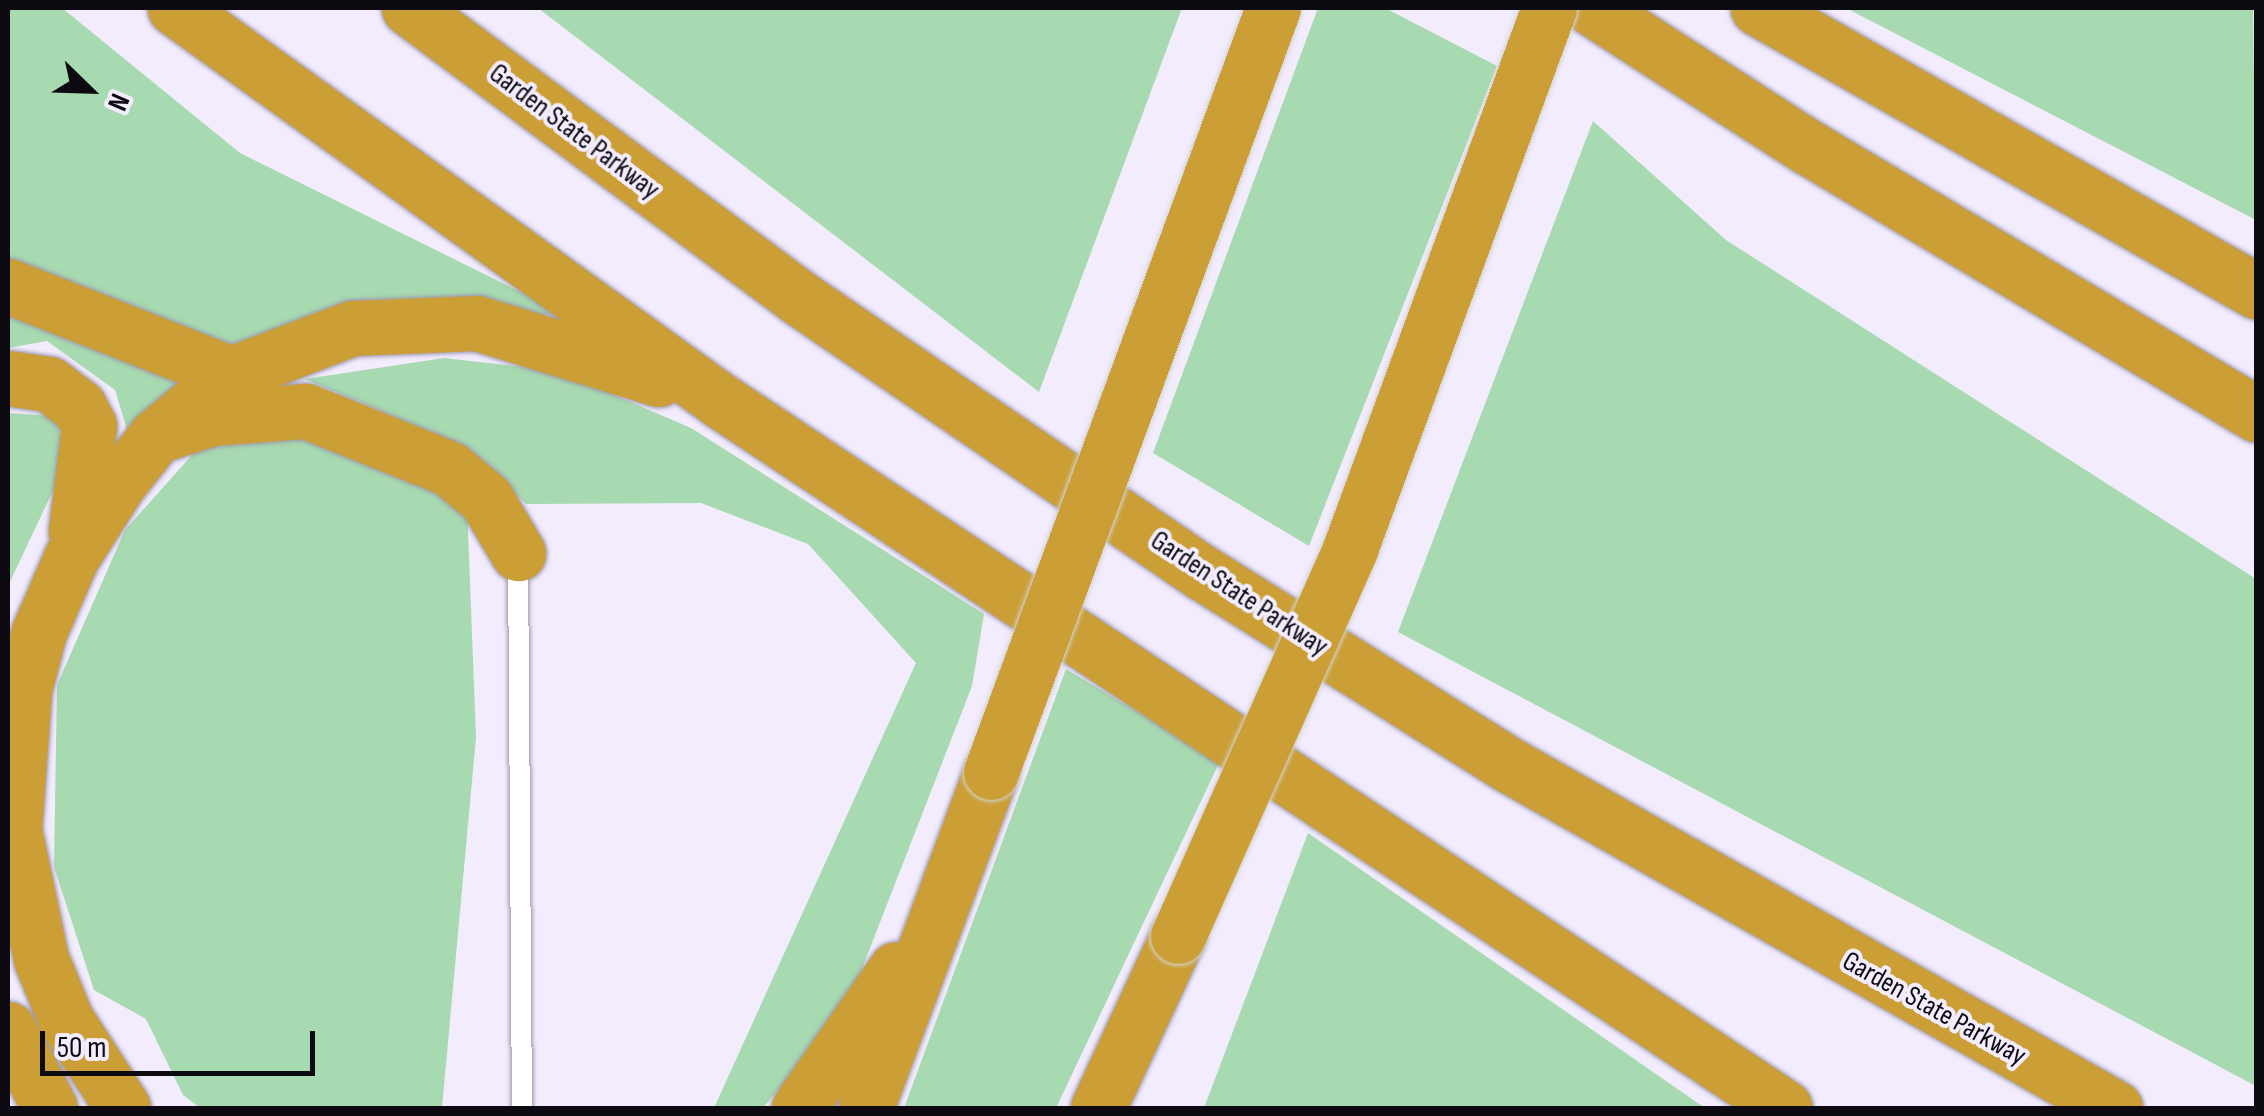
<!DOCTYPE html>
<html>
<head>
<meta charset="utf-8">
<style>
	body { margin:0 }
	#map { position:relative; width:2264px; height:1116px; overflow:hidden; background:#f2ecfd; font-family:"Sofia Sans Condensed",sans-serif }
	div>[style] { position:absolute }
	.green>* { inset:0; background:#a7dab0 }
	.roads { filter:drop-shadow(0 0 2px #9e98ab) drop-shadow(0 0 2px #9e98ab) }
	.lane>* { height:20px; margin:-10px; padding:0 10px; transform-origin:10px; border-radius:10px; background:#fff }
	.highway>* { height:55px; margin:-27.5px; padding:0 27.5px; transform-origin:27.5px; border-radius:27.5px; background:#cb9f35 }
	.bridges { filter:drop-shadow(0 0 2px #d3d3d4) drop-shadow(0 0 2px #d3d3d4) }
	.highway-bridge>* { height:55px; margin:-27.5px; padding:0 27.5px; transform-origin:27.5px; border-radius:27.5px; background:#cb9f35 }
	span { translate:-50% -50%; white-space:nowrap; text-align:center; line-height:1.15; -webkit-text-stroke:8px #f2ecfd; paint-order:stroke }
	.street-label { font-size:28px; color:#0d0b11 }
	.frame { position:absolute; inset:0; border:10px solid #0d0b11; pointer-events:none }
	.north { position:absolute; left:40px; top:40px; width:100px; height:100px; -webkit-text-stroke:8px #f2ecfd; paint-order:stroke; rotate:113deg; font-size:28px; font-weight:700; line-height:40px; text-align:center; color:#0d0b11 }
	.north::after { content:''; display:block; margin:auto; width:35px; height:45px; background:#0d0b11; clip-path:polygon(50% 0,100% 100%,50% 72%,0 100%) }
	.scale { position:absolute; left:40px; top:1031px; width:275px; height:45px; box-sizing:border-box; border:5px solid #0d0b11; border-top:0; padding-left:12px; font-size:30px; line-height:35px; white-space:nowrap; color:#0d0b11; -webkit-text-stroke:8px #f2ecfd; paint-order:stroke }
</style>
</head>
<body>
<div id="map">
	<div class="green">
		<div style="clip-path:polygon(8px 8px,62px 8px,240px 153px,569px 316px,379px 305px,230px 355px,8px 262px)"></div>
		<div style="clip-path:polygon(538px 8px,1182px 8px,1039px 392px)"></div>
		<div style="clip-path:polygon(1318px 8px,1385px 8px,1497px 66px,1309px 546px,1153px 453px)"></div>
		<div style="clip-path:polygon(1846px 8px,2253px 8px,2256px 220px)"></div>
		<div style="clip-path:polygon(1593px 121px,1726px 240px,2256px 579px,2256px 1086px,1398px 632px)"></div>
		<div style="clip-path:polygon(8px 301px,196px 379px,128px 433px,115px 390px,47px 341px,8px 348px)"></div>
		<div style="clip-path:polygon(444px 358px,558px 371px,691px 428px,984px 614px,972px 686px,849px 1002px,763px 1108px,714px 1108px,916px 663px,808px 544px,701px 503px,526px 504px,469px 448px,305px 379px)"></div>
		<div style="clip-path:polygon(8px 413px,54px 416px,68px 459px,8px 586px)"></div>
		<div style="clip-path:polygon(271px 426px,467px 505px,476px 737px,442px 1108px,200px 1108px,183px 1095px,146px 1019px,94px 990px,54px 867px,57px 685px,125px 530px,200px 446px)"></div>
		<div style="clip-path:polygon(1066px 669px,1220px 761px,1056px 1108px,904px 1108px)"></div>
		<div style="clip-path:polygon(1308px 833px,1705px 1108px,1204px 1108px)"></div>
	</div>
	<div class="roads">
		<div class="lane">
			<div style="left:518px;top:555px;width:553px;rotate:89.59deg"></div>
		</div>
		<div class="highway">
			<div style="left:175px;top:8px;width:673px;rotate:35.75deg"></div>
			<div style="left:721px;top:401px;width:1277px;rotate:33.6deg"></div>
			<div style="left:409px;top:8px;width:485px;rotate:36.6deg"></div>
			<div style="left:798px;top:297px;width:490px;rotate:34.3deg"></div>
			<div style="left:1203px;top:573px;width:363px;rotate:32.1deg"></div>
			<div style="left:1511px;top:766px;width:694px;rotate:29.52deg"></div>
			<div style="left:1592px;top:8px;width:257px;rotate:32.8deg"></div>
			<div style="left:1808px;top:147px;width:522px;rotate:30.79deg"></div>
			<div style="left:1758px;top:8px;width:573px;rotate:29.61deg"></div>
			<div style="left:8px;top:286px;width:240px;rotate:21.5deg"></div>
			<div style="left:8px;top:378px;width:41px;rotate:8.3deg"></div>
			<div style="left:49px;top:384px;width:38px;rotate:37deg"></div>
			<div style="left:79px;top:407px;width:21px;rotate:62deg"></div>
			<div style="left:89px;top:426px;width:106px;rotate:97.1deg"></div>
			<div style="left:168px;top:432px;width:46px;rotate:-17.7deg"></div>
			<div style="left:212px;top:418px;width:94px;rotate:-4.3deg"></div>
			<div style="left:306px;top:411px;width:155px;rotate:21.9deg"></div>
			<div style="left:450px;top:469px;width:47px;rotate:39.8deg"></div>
			<div style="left:486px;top:499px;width:63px;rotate:59.3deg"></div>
			<div style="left:8px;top:1029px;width:89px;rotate:62deg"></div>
			<div style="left:123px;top:1108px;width:105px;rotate:-122.9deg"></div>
			<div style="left:66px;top:1020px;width:66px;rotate:-112.3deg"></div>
			<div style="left:41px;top:959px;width:132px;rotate:-101.8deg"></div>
			<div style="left:14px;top:830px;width:141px;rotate:-85.9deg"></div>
			<div style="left:24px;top:689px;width:59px;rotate:-75.3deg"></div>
			<div style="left:39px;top:632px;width:81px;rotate:-66.6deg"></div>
			<div style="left:71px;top:558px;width:88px;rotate:-57.6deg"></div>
			<div style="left:118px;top:484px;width:61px;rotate:-51.6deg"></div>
			<div style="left:156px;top:436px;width:97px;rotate:-39.6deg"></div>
			<div style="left:231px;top:374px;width:129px;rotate:-20.8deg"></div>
			<div style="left:352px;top:328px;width:125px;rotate:-2.3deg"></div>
			<div style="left:477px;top:323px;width:190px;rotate:17.1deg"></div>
			<div style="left:799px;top:1108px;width:169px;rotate:-55.1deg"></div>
			<div style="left:866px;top:1108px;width:358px;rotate:-69.6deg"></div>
			<div style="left:1098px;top:1108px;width:190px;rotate:-65.1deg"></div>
		</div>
	</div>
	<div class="bridges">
		<div class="highway-bridge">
			<div style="left:991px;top:772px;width:814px;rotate:-69.74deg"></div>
			<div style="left:1178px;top:936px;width:424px;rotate:-66deg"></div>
			<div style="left:1350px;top:549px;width:576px;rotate:-69.8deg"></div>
		</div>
	</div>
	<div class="street-label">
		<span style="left:574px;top:132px;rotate:37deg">Garden State Parkway</span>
		<span style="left:1239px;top:594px;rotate:33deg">Garden State Parkway</span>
		<span style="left:1934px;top:1009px;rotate:29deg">Garden State Parkway</span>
	</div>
	<div class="frame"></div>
	<div class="north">N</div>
	<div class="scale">50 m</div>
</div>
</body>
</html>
